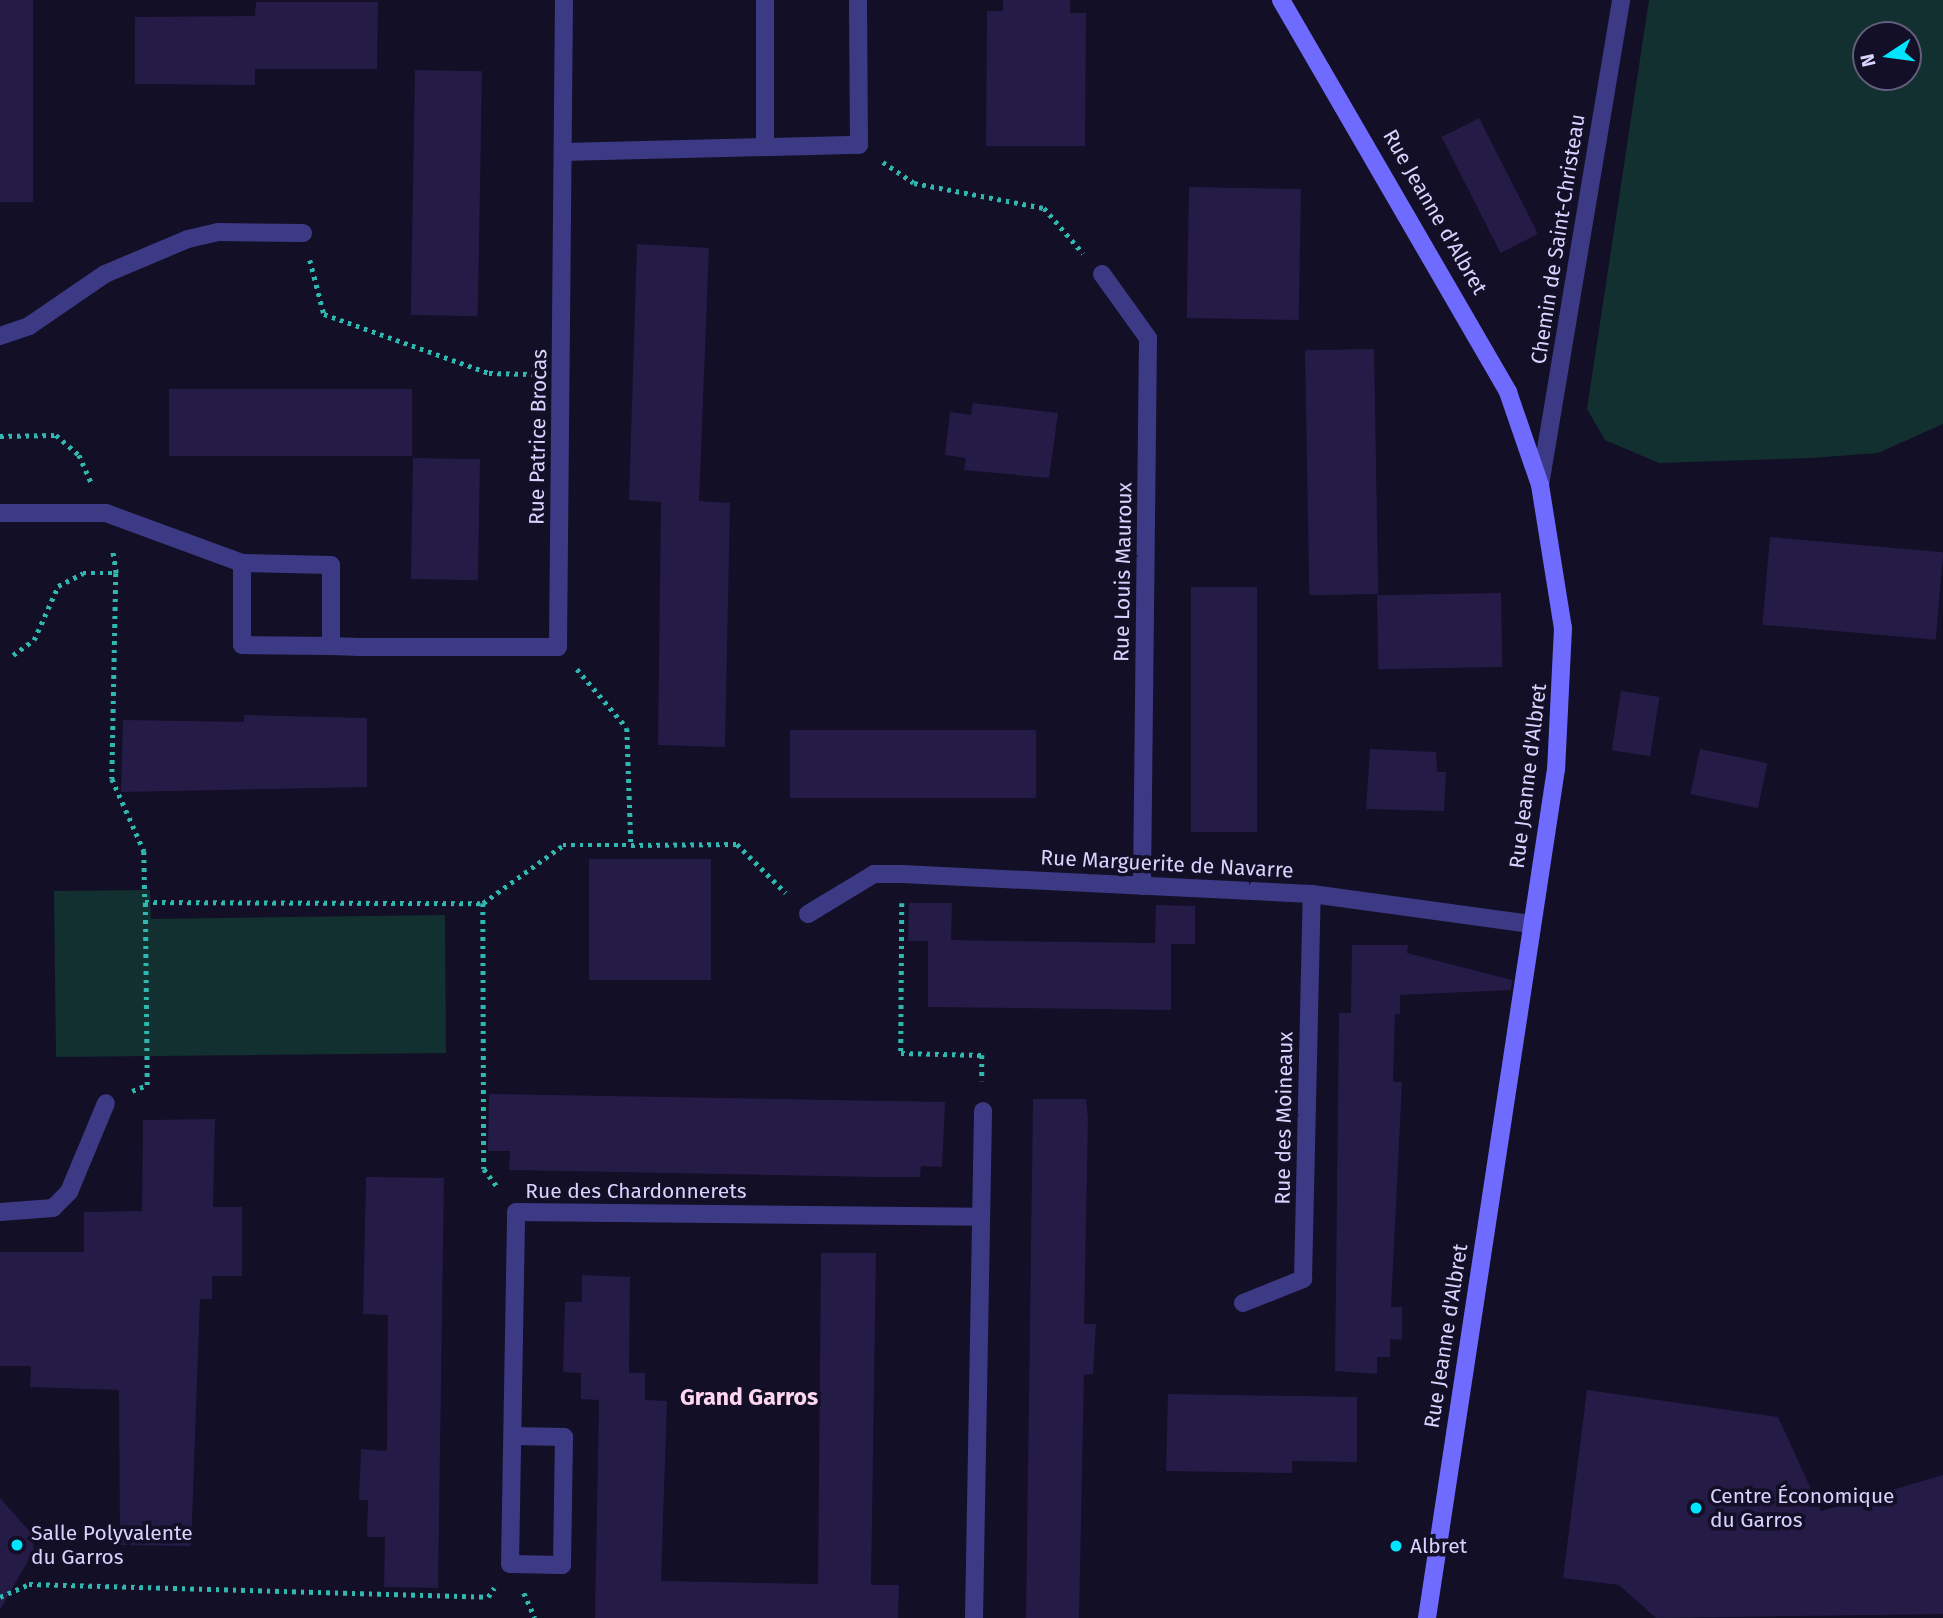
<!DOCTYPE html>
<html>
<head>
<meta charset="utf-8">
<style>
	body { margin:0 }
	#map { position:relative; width:1943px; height:1618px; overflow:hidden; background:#130f26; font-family:"Fira Sans",sans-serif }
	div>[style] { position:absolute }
	.green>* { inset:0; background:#12302f }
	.building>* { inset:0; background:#241b47; transform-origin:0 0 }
	.path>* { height:4.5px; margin-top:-2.25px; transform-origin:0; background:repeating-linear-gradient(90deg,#2fb8b0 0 3.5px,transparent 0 8.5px) }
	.lane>* { height:18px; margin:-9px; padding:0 9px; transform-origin:9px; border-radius:9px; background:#3d3a85 }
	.street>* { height:18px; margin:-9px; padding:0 9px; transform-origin:9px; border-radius:9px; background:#3d3a85 }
	.secondary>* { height:18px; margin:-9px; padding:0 9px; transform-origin:9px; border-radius:9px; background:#6f6bff }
	.dots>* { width:19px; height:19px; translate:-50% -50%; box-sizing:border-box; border:4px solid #130f26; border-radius:50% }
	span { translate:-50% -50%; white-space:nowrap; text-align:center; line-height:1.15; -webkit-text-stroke:7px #130f26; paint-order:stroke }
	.street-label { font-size:21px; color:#d9d4ff }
	.poi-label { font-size:21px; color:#d9d4ff }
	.left { translate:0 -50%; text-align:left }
	.neighbourhood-label { font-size:23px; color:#ffd6f0; font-weight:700 }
	.north { position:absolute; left:1852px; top:21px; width:70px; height:70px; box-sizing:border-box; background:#130f26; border:2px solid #625e7d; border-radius:50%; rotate:257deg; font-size:19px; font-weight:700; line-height:28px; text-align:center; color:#d9d4ff }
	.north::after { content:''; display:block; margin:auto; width:24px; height:32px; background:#00e5ff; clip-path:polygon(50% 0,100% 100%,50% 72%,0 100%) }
</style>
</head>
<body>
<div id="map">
	<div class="green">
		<div style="clip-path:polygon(evenodd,1649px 0,1943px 0,1943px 424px,1878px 453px,1811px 458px,1659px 463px,1605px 440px,1587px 409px,1649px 0,1908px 35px,1908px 77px,1866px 77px,1866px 35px,1908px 35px)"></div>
		<div style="clip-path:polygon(150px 890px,151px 919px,445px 915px,446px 1053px,56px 1057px,54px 891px)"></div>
	</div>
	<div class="building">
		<div style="left:0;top:0;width:33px;height:202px"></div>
		<div style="clip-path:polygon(1003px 0,1070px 0,1070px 13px,1086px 13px,1085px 146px,986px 146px,987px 11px,1003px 11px)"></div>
		<div style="clip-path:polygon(256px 2px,378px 2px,377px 69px,255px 69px,255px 85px,135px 84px,135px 17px,255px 16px)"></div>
		<div style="left:415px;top:70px;width:67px;height:245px;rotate:1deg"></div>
		<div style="left:1479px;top:118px;width:130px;height:42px;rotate:63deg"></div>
		<div style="left:1189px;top:187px;width:112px;height:131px;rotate:1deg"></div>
		<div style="clip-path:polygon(637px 244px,709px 248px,699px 501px,730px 503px,725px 747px,658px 745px,661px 502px,629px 500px)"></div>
		<div style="left:1374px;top:349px;width:245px;height:69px;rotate:89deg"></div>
		<div style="left:169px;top:389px;width:243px;height:67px"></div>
		<div style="clip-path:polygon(973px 403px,1058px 413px,1049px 478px,964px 470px,966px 458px,945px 455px,950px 412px,971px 415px)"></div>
		<div style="left:413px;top:458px;width:67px;height:121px;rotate:1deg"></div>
		<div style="left:1770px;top:537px;width:174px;height:88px;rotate:5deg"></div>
		<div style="left:1191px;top:587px;width:66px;height:245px"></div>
		<div style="left:1501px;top:593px;width:74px;height:124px;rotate:89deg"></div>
		<div style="left:1621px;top:691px;width:39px;height:60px;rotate:9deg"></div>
		<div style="clip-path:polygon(244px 715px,367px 718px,367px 787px,121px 792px,123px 720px,244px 722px)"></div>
		<div style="left:790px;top:730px;width:246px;height:68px"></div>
		<div style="clip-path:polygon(1370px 749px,1436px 752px,1437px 772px,1446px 772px,1444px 811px,1366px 809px)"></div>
		<div style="left:1700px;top:749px;width:69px;height:46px;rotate:12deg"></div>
		<div style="left:711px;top:859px;width:121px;height:122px;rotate:90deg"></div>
		<div style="clip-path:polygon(909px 903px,952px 903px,951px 940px,1000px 941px,1155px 943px,1156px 905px,1195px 906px,1195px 944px,1171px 944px,1171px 1010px,928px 1007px,928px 941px,908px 941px)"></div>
		<div style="clip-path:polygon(1352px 945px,1408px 945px,1407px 953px,1512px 980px,1511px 990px,1400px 995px,1400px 1014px,1395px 1014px,1393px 1082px,1402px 1082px,1391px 1307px,1402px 1307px,1402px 1340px,1390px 1339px,1390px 1357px,1377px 1357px,1377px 1374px,1335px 1371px,1339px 1013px,1351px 1013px)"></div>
		<div style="clip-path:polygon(489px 1094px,945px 1102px,942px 1167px,921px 1166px,920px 1177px,876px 1177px,509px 1170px,510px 1151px,488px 1151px)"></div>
		<div style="clip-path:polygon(1033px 1099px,1086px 1099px,1088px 1118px,1084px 1324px,1096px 1324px,1093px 1374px,1084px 1375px,1079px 1618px,1026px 1618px)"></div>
		<div style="clip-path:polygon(215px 1119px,213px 1207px,242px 1207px,242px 1276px,212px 1276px,212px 1299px,200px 1299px,191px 1546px,120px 1545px,119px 1390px,30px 1387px,31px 1366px,0 1366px,0 1252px,84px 1252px,84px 1212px,142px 1211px,143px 1120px)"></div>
		<div style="clip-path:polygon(366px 1177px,444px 1178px,438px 1588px,384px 1587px,385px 1537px,367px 1537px,368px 1500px,359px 1500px,361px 1449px,387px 1451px,388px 1315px,363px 1314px)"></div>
		<div style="clip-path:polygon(821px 1253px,876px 1253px,871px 1585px,899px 1585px,898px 1618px,595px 1618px,599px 1400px,581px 1399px,581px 1373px,563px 1372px,565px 1302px,582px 1302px,582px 1275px,630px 1277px,629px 1373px,645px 1373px,645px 1400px,667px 1401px,661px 1581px,818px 1584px)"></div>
		<div style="clip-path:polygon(1587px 1390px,1778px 1417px,1821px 1511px,1943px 1475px,1943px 1614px,1656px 1618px,1619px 1585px,1563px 1578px)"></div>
		<div style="clip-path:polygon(1168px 1394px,1357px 1397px,1357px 1462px,1292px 1461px,1292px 1473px,1166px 1471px)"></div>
		<div style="clip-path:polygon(0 1498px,32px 1534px,34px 1550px,0 1610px)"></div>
	</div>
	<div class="path">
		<div style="left:883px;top:162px;width:37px;rotate:34deg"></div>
		<div style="left:914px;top:183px;width:132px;rotate:10.9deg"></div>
		<div style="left:1044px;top:208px;width:60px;rotate:49.1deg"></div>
		<div style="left:310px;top:260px;width:56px;rotate:75.5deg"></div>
		<div style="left:324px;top:314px;width:175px;rotate:19.7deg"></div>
		<div style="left:489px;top:373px;width:43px;rotate:1.3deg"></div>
		<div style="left:0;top:436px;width:56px;rotate:-1deg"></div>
		<div style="left:56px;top:435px;width:30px;rotate:41deg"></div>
		<div style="left:79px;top:455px;width:32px;rotate:66deg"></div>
		<div style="left:116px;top:573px;width:206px;rotate:91.1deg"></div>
		<div style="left:112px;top:779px;width:79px;rotate:66deg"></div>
		<div style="left:144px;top:851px;width:51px;rotate:88.9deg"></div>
		<div style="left:145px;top:902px;width:338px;rotate:0.2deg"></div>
		<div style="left:483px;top:903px;width:99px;rotate:-35.9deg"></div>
		<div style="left:563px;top:845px;width:68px"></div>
		<div style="left:13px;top:655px;width:26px;rotate:-36deg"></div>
		<div style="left:34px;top:640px;width:59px;rotate:-66deg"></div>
		<div style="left:58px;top:586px;width:28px;rotate:-27deg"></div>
		<div style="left:83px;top:573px;width:33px"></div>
		<div style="left:116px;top:573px;width:24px;rotate:-99deg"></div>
		<div style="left:577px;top:669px;width:77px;rotate:49.7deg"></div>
		<div style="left:627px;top:728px;width:117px;rotate:88deg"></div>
		<div style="left:631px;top:845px;width:106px;rotate:-0.5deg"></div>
		<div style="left:737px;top:844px;width:69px;rotate:45deg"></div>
		<div style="left:483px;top:903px;width:266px;rotate:89.8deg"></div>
		<div style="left:484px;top:1169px;width:25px;rotate:53deg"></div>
		<div style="left:902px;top:903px;width:150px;rotate:90.4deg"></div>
		<div style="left:901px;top:1053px;width:81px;rotate:1.4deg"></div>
		<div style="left:982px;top:1055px;width:26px;rotate:90deg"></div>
		<div style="left:132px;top:1091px;width:16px;rotate:-22deg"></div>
		<div style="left:147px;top:1085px;width:183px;rotate:-90.6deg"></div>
		<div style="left:524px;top:1593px;width:27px;rotate:66deg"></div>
		<div style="left:0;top:1597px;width:32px;rotate:-24deg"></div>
		<div style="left:29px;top:1584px;width:459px;rotate:1.6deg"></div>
		<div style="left:488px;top:1597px;width:11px;rotate:-56deg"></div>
	</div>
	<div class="lane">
		<div style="left:0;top:336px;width:31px;rotate:-19deg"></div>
		<div style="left:29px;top:326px;width:92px;rotate:-34.4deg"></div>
		<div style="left:105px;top:274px;width:90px;rotate:-22.9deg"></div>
		<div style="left:188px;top:239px;width:31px;rotate:-13deg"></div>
		<div style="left:218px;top:232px;width:85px;rotate:0.7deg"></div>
		<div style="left:0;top:1212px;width:53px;rotate:-4.3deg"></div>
		<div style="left:53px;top:1208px;width:23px;rotate:-45deg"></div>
		<div style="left:69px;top:1192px;width:96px;rotate:-67.4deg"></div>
	</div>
	<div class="street">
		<div style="left:765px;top:0;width:146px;rotate:90deg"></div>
		<div style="left:563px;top:152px;width:296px;rotate:-1.4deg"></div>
		<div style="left:859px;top:145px;width:145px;rotate:-90.4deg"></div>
		<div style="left:1102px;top:274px;width:79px;rotate:54.3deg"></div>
		<div style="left:1148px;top:338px;width:548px;rotate:90.63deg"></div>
		<div style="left:1540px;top:485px;width:492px;rotate:-80.5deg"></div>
		<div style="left:0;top:513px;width:106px"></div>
		<div style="left:106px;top:513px;width:145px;rotate:20.2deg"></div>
		<div style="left:331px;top:646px;width:81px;rotate:-90deg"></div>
		<div style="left:331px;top:565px;width:89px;rotate:-178.7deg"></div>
		<div style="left:242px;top:563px;width:82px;rotate:90deg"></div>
		<div style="left:242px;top:645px;width:89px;rotate:0.6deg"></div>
		<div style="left:331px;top:646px;width:29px;rotate:2deg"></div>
		<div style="left:360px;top:647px;width:198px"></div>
		<div style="left:558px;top:647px;width:647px;rotate:-89.47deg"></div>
		<div style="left:808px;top:914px;width:77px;rotate:-31.2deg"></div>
		<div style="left:874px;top:874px;width:28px"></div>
		<div style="left:902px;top:874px;width:410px;rotate:2.8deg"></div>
		<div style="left:1312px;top:894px;width:222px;rotate:7.8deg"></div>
		<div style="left:1243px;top:1303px;width:65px;rotate:-21.8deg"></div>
		<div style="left:1303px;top:1279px;width:385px;rotate:-88.7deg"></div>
		<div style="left:513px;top:1436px;width:51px;rotate:1.1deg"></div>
		<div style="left:564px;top:1437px;width:128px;rotate:90.9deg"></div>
		<div style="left:562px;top:1565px;width:52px;rotate:-178.9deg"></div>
		<div style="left:510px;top:1564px;width:352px;rotate:-89deg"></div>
		<div style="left:516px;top:1212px;width:464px;rotate:0.6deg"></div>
		<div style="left:974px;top:1618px;width:507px;rotate:-88.98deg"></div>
	</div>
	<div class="secondary">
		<div style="left:1281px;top:0;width:453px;rotate:59.9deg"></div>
		<div style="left:1508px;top:392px;width:98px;rotate:71deg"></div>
		<div style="left:1540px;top:485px;width:145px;rotate:80.9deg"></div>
		<div style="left:1563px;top:628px;width:141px;rotate:92.8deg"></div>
		<div style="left:1556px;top:769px;width:859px;rotate:98.64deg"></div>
	</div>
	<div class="dots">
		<div style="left:1696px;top:1508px;background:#00e5ff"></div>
		<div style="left:17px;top:1545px;background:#00e5ff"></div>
		<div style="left:1396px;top:1546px;background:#00e5ff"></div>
	</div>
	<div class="street-label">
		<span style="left:1435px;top:212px;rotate:60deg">Rue Jeanne d'Albret</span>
		<span style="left:1558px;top:239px;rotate:-81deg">Chemin de Saint-Christeau</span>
		<span style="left:538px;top:437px;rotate:-89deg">Rue Patrice Brocas</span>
		<span style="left:1123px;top:572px;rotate:-89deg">Rue Louis Mauroux</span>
		<span style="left:1528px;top:776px;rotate:-83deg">Rue Jeanne d'Albret</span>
		<span style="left:1167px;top:864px;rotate:3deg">Rue Marguerite de Navarre</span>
		<span style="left:1284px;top:1118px;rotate:-89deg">Rue des Moineaux</span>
		<span style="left:636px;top:1191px">Rue des Chardonnerets</span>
		<span style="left:1446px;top:1336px;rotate:-81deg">Rue Jeanne d'Albret</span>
	</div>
	<div class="poi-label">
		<span class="left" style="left:1710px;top:1508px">Centre Économique<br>du Garros</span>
		<span class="left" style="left:31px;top:1545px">Salle Polyvalente<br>du Garros</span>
		<span class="left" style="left:1410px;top:1546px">Albret</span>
	</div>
	<div class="neighbourhood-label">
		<span style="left:749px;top:1397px">Grand Garros</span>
	</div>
	<div class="north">N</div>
</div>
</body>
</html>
